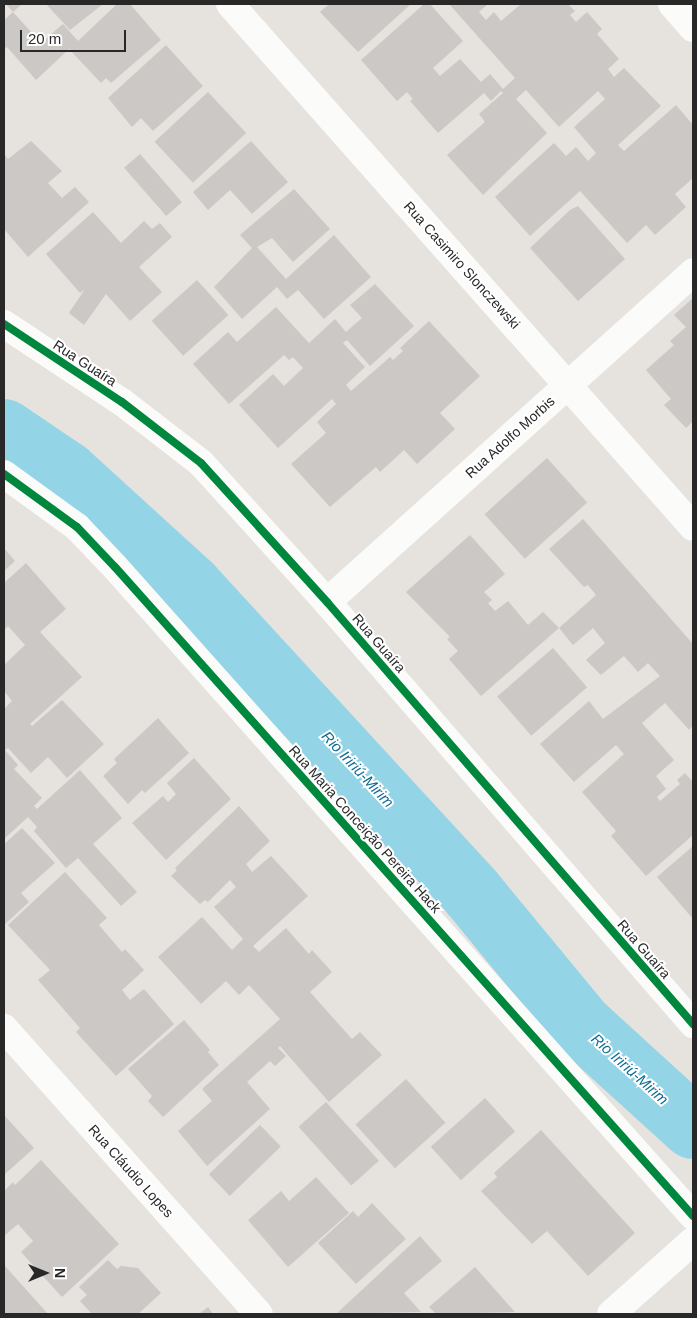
<!DOCTYPE html>
<html>
<head>
<meta charset="utf-8">
<style>
	body { margin:0 }
	#map { position:relative; width:697px; height:1318px; overflow:hidden; background:#e6e2de; font-family:Helvetica,sans-serif }
	div>[style] { position:absolute }
	.river>* { height:64px; margin:-32px; padding:0 32px; transform-origin:32px; border-radius:32px; background:#93d5e7 }
	.building>* { inset:0; background:#cbc8c5; transform-origin:0 0 }
	.minor>* { height:28px; margin:-14px; padding:0 14px; transform-origin:14px; border-radius:14px; background:#fbfbfa }
	.cycleway>* { height:8px; margin:-4px; padding:0 4px; transform-origin:4px; border-radius:4px; background:#00873e }
	span { translate:-50% -50%; white-space:nowrap; text-align:center; line-height:1.15; -webkit-text-stroke:4px #fff; paint-order:stroke }
	.street-label { font-size:14px; color:#282828 }
	.water-label { font-size:15px; color:#116c94; font-style:italic }
	.frame { position:absolute; inset:0; border:5px solid #282828; pointer-events:none }
	.north { position:absolute; left:20px; top:1248px; width:50px; height:50px; -webkit-text-stroke:4px #fff; paint-order:stroke; rotate:90deg; font-size:14px; font-weight:700; line-height:20px; text-align:center; color:#282828 }
	.north::after { content:''; display:block; margin:auto; width:18px; height:22px; background:#282828; clip-path:polygon(50% 0,100% 100%,50% 72%,0 100%) }
	.scale { position:absolute; left:20px; top:30px; width:106px; height:22px; box-sizing:border-box; border:2px solid #282828; border-top:0; padding-left:6px; font-size:15px; line-height:18px; white-space:nowrap; color:#282828; -webkit-text-stroke:4px #fff; paint-order:stroke }
</style>
</head>
<body>
<div id="map">
	<div class="river">
		<div style="left:4px;top:431px;width:75px;rotate:34.1deg"></div>
		<div style="left:66px;top:473px;width:168px;rotate:42.3deg"></div>
		<div style="left:190px;top:586px;width:418px;rotate:47.4deg"></div>
		<div style="left:473px;top:894px;width:171px;rotate:50.5deg"></div>
		<div style="left:582px;top:1026px;width:150px;rotate:42.3deg"></div>
	</div>
	<div class="building">
		<div style="clip-path:polygon(6px 4px,22px 4px,13px 12px)"></div>
		<div style="clip-path:polygon(46px 4px,103px 4px,70px 30px)"></div>
		<div style="clip-path:polygon(117px 4px,130px 4px,161px 40px,111px 83px,106px 78px,101px 83px,69px 49px,36px 80px,7px 47px,4px 50px,4px 20px,13px 12px,41px 43px,63px 24px,78px 41px)"></div>
		<div style="clip-path:polygon(329px 4px,411px 4px,358px 52px,320px 12px)"></div>
		<div style="clip-path:polygon(424px 4px,430px 4px,463px 41px,433px 68px,440px 76px,460px 59px,481px 82px,490px 74px,503px 89px,515px 78px,449px 4px,488px 4px,479px 12px,486px 20px,494px 12px,501px 21px,521px 4px,568px 4px,575px 11px,570px 15px,576px 22px,587px 12px,602px 29px,597px 34px,619px 59px,608px 69px,614px 77px,624px 68px,661px 106px,618px 145px,624px 151px,676px 105px,693px 125px,693px 178px,675px 194px,686px 207px,655px 235px,646px 225px,627px 243px,580px 191px,530px 236px,495px 197px,554px 143px,566px 156px,576px 147px,588px 161px,596px 153px,574px 127px,605px 99px,598px 91px,559px 127px,526px 90px,516px 99px,547px 133px,483px 195px,447px 155px,485px 122px,479px 114px,503px 93px,501px 91px,491px 101px,484px 93px,438px 133px,410px 101px,413px 99px,407px 92px,397px 101px,361px 60px)"></div>
		<div style="clip-path:polygon(166px 45px,203px 86px,153px 131px,141px 118px,132px 127px,108px 98px)"></div>
		<div style="left:208px;top:92px;width:56px;height:73px;rotate:47deg"></div>
		<div style="clip-path:polygon(31px 141px,62px 171px,48px 183px,62px 198px,75px 187px,89px 202px,28px 257px,4px 229px,4px 154px,8px 159px)"></div>
		<div style="clip-path:polygon(251px 141px,288px 182px,252px 214px,230px 190px,208px 210px,193px 192px)"></div>
		<div style="left:140px;top:154px;width:64px;height:21px;rotate:49deg"></div>
		<div style="clip-path:polygon(294px 189px,330px 229px,293px 262px,272px 238px,257px 247px,286px 279px,334px 235px,371px 277px,324px 319px,298px 290px,287px 299px,277px 287px,242px 319px,214px 287px,252px 248px,240px 235px)"></div>
		<div style="clip-path:polygon(578px 206px,625px 259px,578px 301px,530px 248px,570px 210px)"></div>
		<div style="clip-path:polygon(93px 212px,121px 243px,144px 221px,152px 229px,160px 223px,172px 237px,139px 267px,162px 292px,130px 321px,106px 294px,84px 325px,69px 313px,85px 289px,80px 293px,46px 254px)"></div>
		<div style="left:197px;top:280px;width:47px;height:61px;rotate:48deg"></div>
		<div style="clip-path:polygon(375px 284px,414px 326px,370px 366px,347px 340px,343px 343px,365px 367px,346px 385px,351px 391px,390px 357px,393px 360px,403px 351px,400px 348px,429px 321px,480px 376px,440px 413px,455px 429px,417px 464px,404px 450px,380px 472px,376px 467px,330px 507px,291px 464px,326px 433px,317px 422px,336px 404px,332px 399px,278px 448px,239px 405px,273px 374px,284px 386px,303px 368px,293px 357px,289px 360px,284px 355px,229px 404px,193px 364px,228px 332px,237px 342px,276px 307px,309px 343px,335px 319px,346px 332px,362px 318px,350px 305px)"></div>
		<div style="clip-path:polygon(693px 298px,693px 421px,686px 428px,664px 405px,671px 399px,646px 370px,674px 345px,670px 341px,686px 327px,674px 315px)"></div>
		<div style="left:547px;top:458px;width:60px;height:84px;rotate:48deg"></div>
		<div style="clip-path:polygon(583px 519px,693px 644px,693px 725px,689px 730px,665px 703px,642px 723px,674px 760px,656px 776px,666px 789px,657px 797px,660px 801px,680px 784px,677px 780px,685px 773px,693px 782px,693px 835px,646px 876px,611px 836px,616px 831px,582px 792px,624px 754px,616px 745px,574px 782px,540px 744px,589px 701px,603px 719px,660px 676px,648px 663px,638px 672px,624px 656px,601px 675px,586px 660px,605px 643px,593px 628px,573px 645px,559px 628px,481px 696px,449px 659px,458px 651px,447px 639px,450px 637px,406px 592px,470px 535px,505px 574px,484px 592px,492px 600px,488px 603px,495px 611px,508px 601px,528px 625px,543px 612px,559px 628px,596px 595px,588px 585px,584px 587px,549px 549px)"></div>
		<div style="clip-path:polygon(4px 548px,15px 561px,4px 571px)"></div>
		<div style="clip-path:polygon(26px 563px,66px 609px,40px 632px,82px 677px,30px 724px,32px 726px,62px 700px,104px 744px,67px 778px,48px 757px,31px 773px,8px 748px,5px 750px,18px 765px,14px 769px,42px 798px,34px 806px,37px 809px,80px 770px,122px 818px,93px 844px,137px 892px,121px 906px,78px 858px,66px 868px,34px 831px,37px 827px,28px 817px,4px 839px,4px 709px,12px 701px,4px 691px,4px 665px,25px 645px,8px 626px,4px 630px,4px 583px)"></div>
		<div style="left:553px;top:648px;width:52px;height:74px;rotate:49deg"></div>
		<div style="clip-path:polygon(158px 718px,189px 753px,145px 793px,142px 790px,128px 804px,103px 776px,117px 763px,114px 759px)"></div>
		<div style="clip-path:polygon(194px 758px,231px 799px,166px 860px,132px 823px,163px 796px,168px 802px,176px 794px,167px 783px)"></div>
		<div style="clip-path:polygon(239px 806px,270px 841px,246px 864px,252px 872px,271px 856px,308px 896px,253px 946px,259px 952px,286px 928px,309px 954px,312px 950px,332px 972px,310px 992px,352px 1039px,360px 1032px,382px 1055px,329px 1102px,280px 1046px,278px 1048px,286px 1056px,275px 1066px,270px 1061px,247px 1082px,270px 1109px,207px 1166px,178px 1131px,212px 1101px,202px 1089px,280px 1019px,249px 985px,239px 995px,226px 981px,201px 1004px,158px 957px,202px 917px,232px 950px,243px 939px,214px 907px,236px 887px,230px 880px,208px 902px,205px 900px,200px 904px,171px 876px,177px 870px,175px 868px)"></div>
		<div style="clip-path:polygon(22px 828px,55px 863px,21px 893px,29px 902px,4px 925px,4px 844px)"></div>
		<div style="clip-path:polygon(693px 846px,693px 919px,657px 877px)"></div>
		<div style="clip-path:polygon(65px 872px,107px 918px,99px 925px,122px 952px,125px 949px,144px 970px,122px 990px,130px 1000px,144px 989px,174px 1024px,116px 1076px,76px 1032px,80px 1028px,38px 980px,50px 970px,8px 925px)"></div>
		<div style="clip-path:polygon(184px 1020px,210px 1050px,208px 1052px,219px 1065px,163px 1117px,148px 1101px,152px 1096px,128px 1069px)"></div>
		<div style="left:406px;top:1079px;width:59px;height:68px;rotate:48deg"></div>
		<div style="left:485px;top:1098px;width:45px;height:73px;rotate:48deg"></div>
		<div style="left:326px;top:1102px;width:79px;height:37px;rotate:48deg"></div>
		<div style="clip-path:polygon(4px 1115px,34px 1148px,4px 1175px)"></div>
		<div style="left:260px;top:1125px;width:30px;height:71px;rotate:46deg"></div>
		<div style="clip-path:polygon(541px 1130px,635px 1233px,588px 1276px,547px 1231px,532px 1244px,481px 1191px,497px 1177px,494px 1173px)"></div>
		<div style="clip-path:polygon(41px 1160px,119px 1244px,62px 1297px,21px 1252px,33px 1241px,18px 1224px,4px 1236px,4px 1191px,13px 1182px,15px 1185px)"></div>
		<div style="clip-path:polygon(316px 1177px,349px 1213px,288px 1267px,248px 1220px,281px 1191px,289px 1201px)"></div>
		<div style="clip-path:polygon(372px 1203px,406px 1239px,356px 1284px,318px 1243px,353px 1211px,358px 1217px)"></div>
		<div style="clip-path:polygon(420px 1236px,442px 1261px,404px 1293px,421px 1312px,336px 1314px)"></div>
		<div style="clip-path:polygon(108px 1260px,117px 1269px,121px 1266px,138px 1268px,161px 1293px,138px 1314px,92px 1314px,80px 1301px,87px 1295px,79px 1287px)"></div>
		<div style="clip-path:polygon(5px 1266px,48px 1314px,4px 1314px)"></div>
		<div style="clip-path:polygon(475px 1267px,515px 1312px,436px 1314px,429px 1307px)"></div>
		<div style="clip-path:polygon(208px 1307px,213px 1314px,199px 1314px)"></div>
	</div>
	<div class="minor">
		<div style="left:230px;top:4px;width:698px;rotate:48.48deg"></div>
		<div style="left:672px;top:4px;width:32px;rotate:49deg"></div>
		<div style="left:4px;top:324px;width:141px;rotate:33.5deg"></div>
		<div style="left:122px;top:402px;width:100px;rotate:37.7deg"></div>
		<div style="left:201px;top:463px;width:188px;rotate:47.8deg"></div>
		<div style="left:327px;top:602px;width:559px;rotate:49.06deg"></div>
		<div style="left:4px;top:474px;width:90px;rotate:36deg"></div>
		<div style="left:77px;top:527px;width:55px;rotate:46.5deg"></div>
		<div style="left:115px;top:567px;width:869px;rotate:48.31deg"></div>
		<div style="left:327px;top:602px;width:493px;rotate:-42deg"></div>
		<div style="left:4px;top:1028px;width:383px;rotate:48.3deg"></div>
		<div style="left:611px;top:1314px;width:110px;rotate:-41.7deg"></div>
	</div>
	<div class="cycleway">
		<div style="left:4px;top:324px;width:141px;rotate:33.5deg"></div>
		<div style="left:122px;top:402px;width:100px;rotate:37.7deg"></div>
		<div style="left:201px;top:463px;width:188px;rotate:47.8deg"></div>
		<div style="left:327px;top:602px;width:559px;rotate:49.06deg"></div>
		<div style="left:4px;top:474px;width:90px;rotate:36deg"></div>
		<div style="left:77px;top:527px;width:55px;rotate:46.5deg"></div>
		<div style="left:115px;top:567px;width:869px;rotate:48.31deg"></div>
	</div>
	<div class="street-label">
		<span style="left:462px;top:265px;rotate:48deg">Rua Casimiro Slonczewski</span>
		<span style="left:85px;top:363px;rotate:33deg">Rua Guaíra</span>
		<span style="left:510px;top:437px;rotate:-42deg">Rua Adolfo Morbis</span>
		<span style="left:379px;top:643px;rotate:49deg">Rua Guaíra</span>
		<span style="left:365px;top:829px;rotate:48deg">Rua Maria Conceição Pereira Hack</span>
		<span style="left:644px;top:949px;rotate:49deg">Rua Guaíra</span>
		<span style="left:131px;top:1171px;rotate:48deg">Rua Cláudio Lopes</span>
	</div>
	<div class="water-label">
		<span style="left:358px;top:769px;rotate:47deg">Rio Iririú-Mirim</span>
		<span style="left:630px;top:1069px;rotate:42deg">Rio Iririú-Mirim</span>
	</div>
	<div class="frame"></div>
	<div class="north">N</div>
	<div class="scale">20 m</div>
</div>
</body>
</html>
